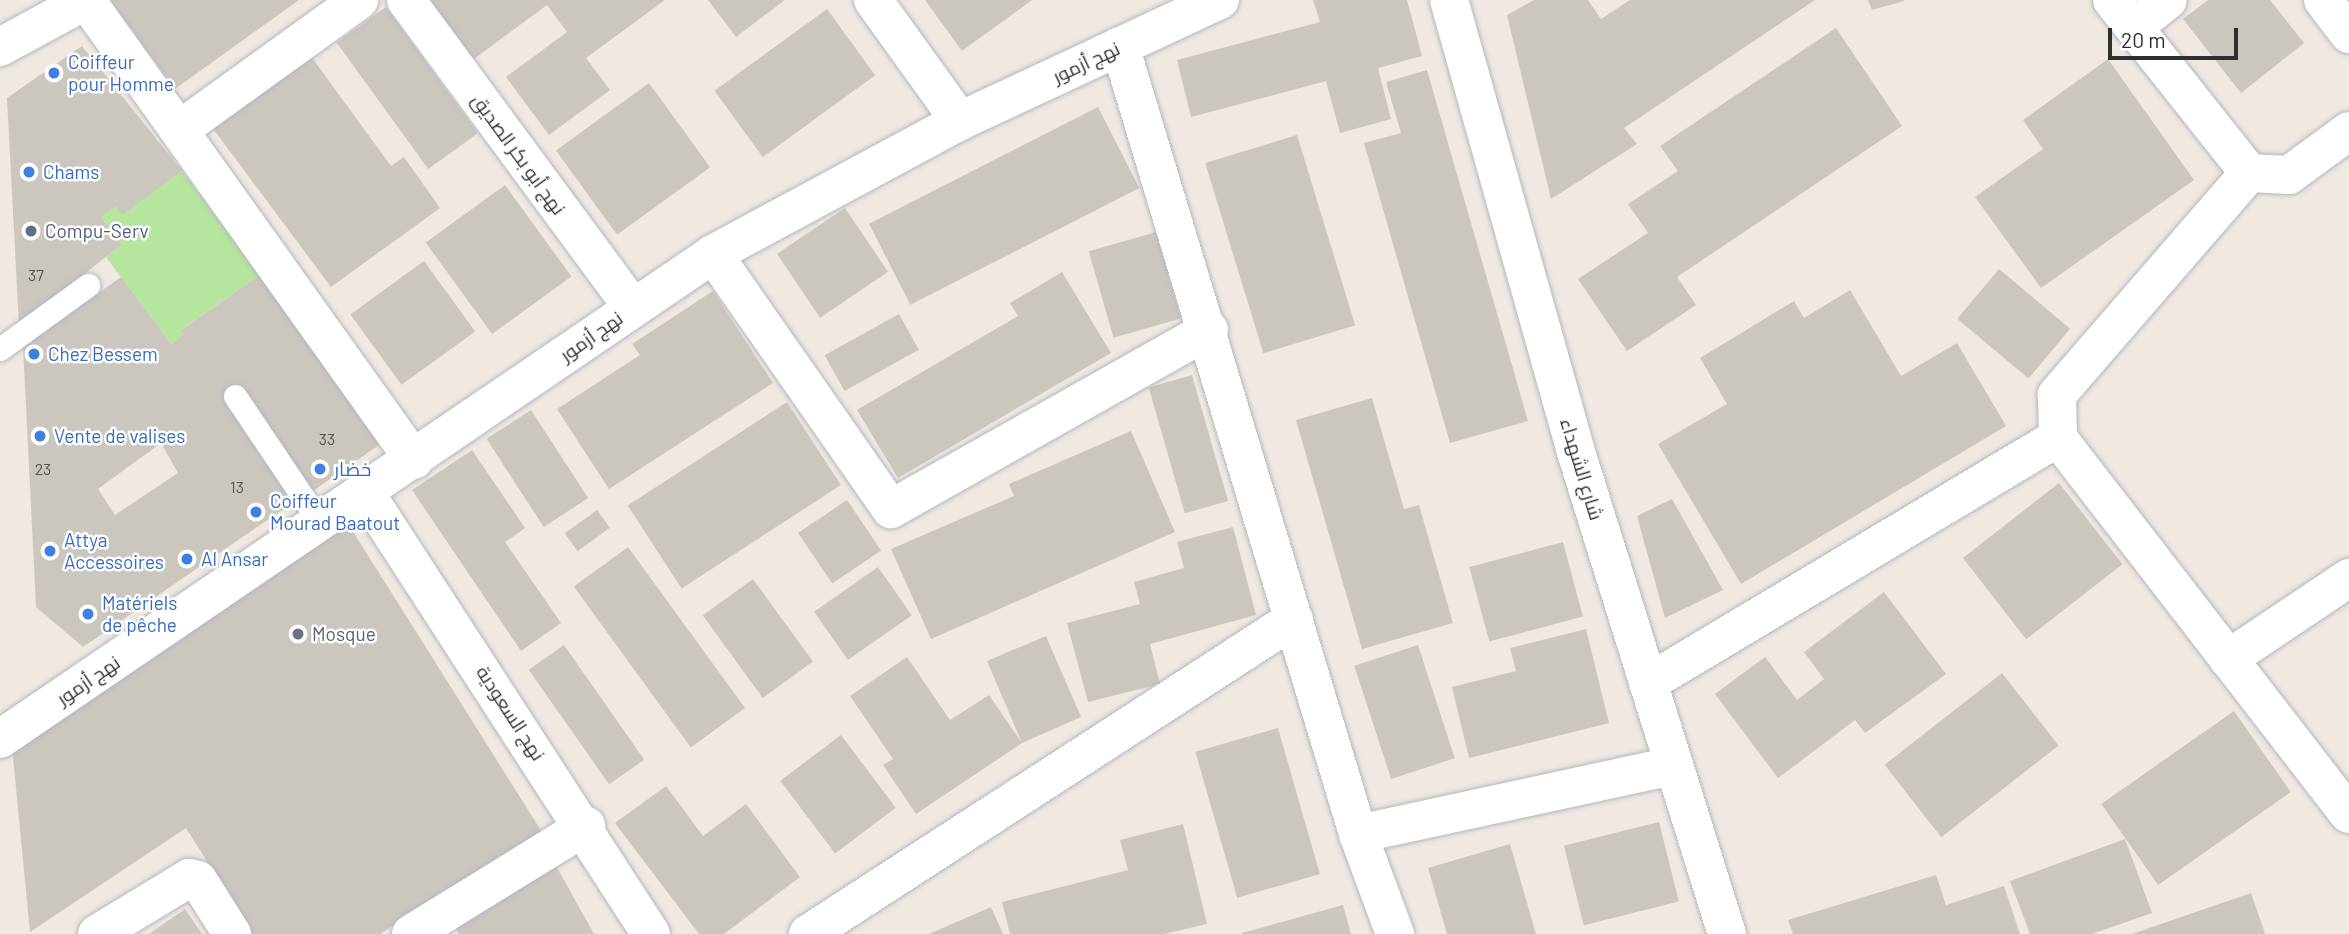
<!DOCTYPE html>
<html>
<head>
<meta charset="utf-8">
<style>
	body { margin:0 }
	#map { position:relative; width:2349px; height:934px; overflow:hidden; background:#efe9e1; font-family:Barlow,Cairo,sans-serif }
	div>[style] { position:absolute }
	.green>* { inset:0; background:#b6e59e }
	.building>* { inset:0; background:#cbc7bf; transform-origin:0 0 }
	.roads { filter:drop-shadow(0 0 2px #b4b7c1) drop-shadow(0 0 2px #b4b7c1) }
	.service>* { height:23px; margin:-11.5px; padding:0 11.5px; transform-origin:11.5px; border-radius:11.5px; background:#fff }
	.minor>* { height:38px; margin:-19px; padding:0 19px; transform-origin:19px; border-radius:19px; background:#fff }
	.dots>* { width:19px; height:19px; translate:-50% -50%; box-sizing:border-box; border:4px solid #fff; border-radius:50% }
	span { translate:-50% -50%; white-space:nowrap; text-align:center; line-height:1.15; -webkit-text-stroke:5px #fff; paint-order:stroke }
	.number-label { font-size:16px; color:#555452 }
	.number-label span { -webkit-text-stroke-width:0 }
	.shop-label { font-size:19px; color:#366cbe }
	.left { translate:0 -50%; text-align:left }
	.street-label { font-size:19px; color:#2e2e2e }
	.service-label { font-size:19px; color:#4e5e75 }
	.worship-label { font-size:19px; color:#5b616d }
	.scale { position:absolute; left:2108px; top:28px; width:130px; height:32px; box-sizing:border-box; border:4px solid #2e2e2e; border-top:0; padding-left:9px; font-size:21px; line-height:24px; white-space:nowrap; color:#2e2e2e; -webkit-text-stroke:5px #fff; paint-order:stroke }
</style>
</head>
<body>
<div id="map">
	<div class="green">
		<div style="clip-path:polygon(182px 171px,260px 275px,182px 329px,184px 334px,171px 344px,106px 257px,122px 244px,101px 217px,116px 206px,122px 214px)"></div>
	</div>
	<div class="building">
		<div style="clip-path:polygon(110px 0,299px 0,175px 89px)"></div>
		<div style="clip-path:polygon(430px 0,665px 0,586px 58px,610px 90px,549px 135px,506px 77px,567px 32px,547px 5px,474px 59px)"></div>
		<div style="clip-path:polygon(708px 0,785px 0,736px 37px)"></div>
		<div style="clip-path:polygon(925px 0,1032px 0,962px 51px)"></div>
		<div style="clip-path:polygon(1313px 0,1407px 0,1422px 56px,1378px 68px,1391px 119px,1340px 133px,1326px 81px,1191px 117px,1177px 60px,1320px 22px)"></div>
		<div style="clip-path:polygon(1534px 0,1588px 0,1601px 19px,1630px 0,1815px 0,1624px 128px,1637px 144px,1551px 199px,1507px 15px)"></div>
		<div style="clip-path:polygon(1868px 0,1904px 0,1904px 1px,1872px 10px)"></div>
		<div style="clip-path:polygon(2208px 0,2270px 0,2304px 43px,2241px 93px,2183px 19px)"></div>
		<div style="left:386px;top:7px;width:156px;height:61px;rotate:54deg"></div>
		<div style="left:827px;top:9px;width:82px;height:139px;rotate:54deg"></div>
		<div style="clip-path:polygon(1836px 28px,1902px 126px,1677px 277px,1696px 305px,1627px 351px,1578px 279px,1648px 233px,1628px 204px,1678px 171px,1660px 146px)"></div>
		<div style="clip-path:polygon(82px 46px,182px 171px,122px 215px,116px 206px,101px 217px,122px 244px,19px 326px,7px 98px)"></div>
		<div style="clip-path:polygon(310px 55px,391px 166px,404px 157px,440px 208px,331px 287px,211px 126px)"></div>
		<div style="clip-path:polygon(2108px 59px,2194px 180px,2041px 288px,1975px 197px,2043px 149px,2023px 120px)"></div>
		<div style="clip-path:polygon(1427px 70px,1528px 421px,1450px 443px,1364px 143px,1401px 133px,1386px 82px)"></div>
		<div style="left:649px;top:83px;width:104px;height:115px;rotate:54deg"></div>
		<div style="left:1098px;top:107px;width:91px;height:257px;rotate:63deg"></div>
		<div style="left:1297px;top:135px;width:199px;height:96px;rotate:73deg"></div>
		<div style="left:505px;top:185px;width:113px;height:98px;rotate:54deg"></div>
		<div style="left:845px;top:208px;width:77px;height:82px;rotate:56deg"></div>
		<div style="left:1156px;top:232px;width:90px;height:70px;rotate:74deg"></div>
		<div style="left:424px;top:261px;width:87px;height:91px;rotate:54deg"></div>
		<div style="left:1999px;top:269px;width:93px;height:65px;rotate:40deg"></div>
		<div style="clip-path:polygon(1062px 272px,1111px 353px,898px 478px,857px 410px,1018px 316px,1010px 303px)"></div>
		<div style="clip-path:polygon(evenodd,260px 275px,379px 445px,313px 491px,240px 384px,223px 395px,295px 501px,83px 647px,36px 607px,23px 347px,121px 277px,171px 344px,184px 334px,181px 330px,260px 275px,161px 443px,178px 473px,115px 515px,98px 489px,161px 443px)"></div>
		<div style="clip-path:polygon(1850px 290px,1901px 376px,1957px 343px,2006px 426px,1741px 584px,1658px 444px,1727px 404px,1700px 358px,1794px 301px,1804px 318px)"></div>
		<div style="clip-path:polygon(713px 291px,773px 383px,609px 489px,557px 409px,640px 355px,632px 344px)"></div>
		<div style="left:899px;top:314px;width:41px;height:85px;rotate:61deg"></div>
		<div style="left:1192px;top:375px;width:131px;height:45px;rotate:74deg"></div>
		<div style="clip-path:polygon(1372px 398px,1404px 509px,1419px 505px,1453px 623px,1362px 649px,1296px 420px)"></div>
		<div style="left:787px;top:402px;width:99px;height:190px;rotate:57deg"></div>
		<div style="left:531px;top:410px;width:105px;height:53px;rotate:57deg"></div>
		<div style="clip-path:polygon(1131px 431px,1175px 532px,931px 639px,891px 549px,1014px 496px,1009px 484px)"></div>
		<div style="clip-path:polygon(472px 450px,525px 528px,505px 542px,561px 623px,521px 651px,412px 490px)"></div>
		<div style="left:2059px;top:483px;width:103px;height:122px;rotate:52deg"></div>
		<div style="clip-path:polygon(1672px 499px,1723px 590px,1665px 618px,1637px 516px)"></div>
		<div style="left:847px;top:500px;width:61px;height:59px;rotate:56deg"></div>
		<div style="left:597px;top:510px;width:22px;height:40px;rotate:54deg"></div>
		<div style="clip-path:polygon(347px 522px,542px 832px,380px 934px,253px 934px,186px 828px,30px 932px,12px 747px)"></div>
		<div style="clip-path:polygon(1233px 527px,1256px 615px,1150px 644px,1160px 684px,1088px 702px,1067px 623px,1140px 604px,1134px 582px,1184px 568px,1177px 542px)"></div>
		<div style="left:1563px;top:542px;width:77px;height:97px;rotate:75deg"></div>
		<div style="left:628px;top:547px;width:199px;height:67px;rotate:54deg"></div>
		<div style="left:878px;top:567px;width:59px;height:78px;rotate:55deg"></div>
		<div style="left:753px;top:579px;width:102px;height:62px;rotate:54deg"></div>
		<div style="clip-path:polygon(1884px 592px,1946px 674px,1865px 733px,1855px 720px,1778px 778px,1715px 694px,1765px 657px,1797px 700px,1824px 679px,1804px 652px)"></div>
		<div style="clip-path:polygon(1586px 629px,1609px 723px,1469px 758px,1452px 687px,1516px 671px,1510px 648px)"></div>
		<div style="clip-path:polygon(1046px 636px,1081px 717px,1022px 743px,916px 814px,883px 765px,893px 759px,850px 696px,907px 657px,950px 720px,989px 695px,1022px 743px,987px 661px)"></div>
		<div style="left:564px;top:645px;width:140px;height:43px;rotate:55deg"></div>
		<div style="left:1418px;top:645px;width:119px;height:67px;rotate:72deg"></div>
		<div style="left:2002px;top:673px;width:92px;height:149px;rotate:52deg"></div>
		<div style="left:2234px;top:711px;width:99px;height:162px;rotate:55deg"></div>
		<div style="left:1278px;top:728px;width:152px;height:86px;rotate:74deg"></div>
		<div style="left:841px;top:735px;width:91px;height:76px;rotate:53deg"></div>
		<div style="clip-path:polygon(666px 786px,703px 836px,746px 804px,800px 877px,724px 934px,699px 934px,615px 823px)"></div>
		<div style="left:1659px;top:822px;width:82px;height:98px;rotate:76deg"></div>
		<div style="clip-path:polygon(1183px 824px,1207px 924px,1164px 934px,1010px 934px,1002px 902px,1128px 870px,1120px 840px)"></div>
		<div style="clip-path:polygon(2125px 839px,2152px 913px,2092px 934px,2030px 934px,2010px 881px)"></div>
		<div style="clip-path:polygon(1510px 844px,1536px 934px,1447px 934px,1428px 868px)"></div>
		<div style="clip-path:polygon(555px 864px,594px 934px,459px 934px,452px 921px)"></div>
		<div style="clip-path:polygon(1936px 875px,1946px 905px,2004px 886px,2020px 934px,1793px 934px,1788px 920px)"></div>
		<div style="clip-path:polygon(2251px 893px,2265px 934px,2132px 934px)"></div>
		<div style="clip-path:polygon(1343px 905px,1351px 934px,1242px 934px,1242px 933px)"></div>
		<div style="clip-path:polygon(991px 907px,1003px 934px,929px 934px)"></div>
		<div style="clip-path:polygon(185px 909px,202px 934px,149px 934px)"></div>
	</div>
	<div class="roads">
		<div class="service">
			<div style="left:0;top:349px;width:109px;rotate:-36deg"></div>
			<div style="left:235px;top:396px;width:154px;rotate:56.1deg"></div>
		</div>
		<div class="minor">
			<div style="left:86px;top:0;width:565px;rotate:54.51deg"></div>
			<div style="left:406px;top:0;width:381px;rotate:53.6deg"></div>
			<div style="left:873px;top:0;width:149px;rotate:54.3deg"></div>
			<div style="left:1449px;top:0;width:470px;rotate:74.3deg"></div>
			<div style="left:1576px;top:452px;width:505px;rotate:72.61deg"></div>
			<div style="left:2112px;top:0;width:221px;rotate:51.6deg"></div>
			<div style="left:2249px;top:173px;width:294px;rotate:130.9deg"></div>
			<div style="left:2057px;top:395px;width:43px;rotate:88.7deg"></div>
			<div style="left:2058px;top:438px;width:475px;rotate:52.3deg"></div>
			<div style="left:2323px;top:0;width:43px;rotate:52.6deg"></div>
			<div style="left:2134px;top:27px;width:43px;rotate:-38.5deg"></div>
			<div style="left:1120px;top:46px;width:823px;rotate:73.19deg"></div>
			<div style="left:1358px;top:834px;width:107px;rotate:69.7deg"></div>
			<div style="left:0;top:47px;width:99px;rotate:-28.4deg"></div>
			<div style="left:179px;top:130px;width:222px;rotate:-35.8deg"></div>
			<div style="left:2249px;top:173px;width:40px;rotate:2.9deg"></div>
			<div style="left:2289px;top:175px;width:74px;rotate:-36.3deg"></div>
			<div style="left:713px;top:254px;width:311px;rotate:55.1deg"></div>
			<div style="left:891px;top:509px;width:365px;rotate:-29.4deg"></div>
			<div style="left:366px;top:494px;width:524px;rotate:57.07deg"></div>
			<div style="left:2228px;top:659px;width:146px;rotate:-33.8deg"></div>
			<div style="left:1648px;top:683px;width:478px;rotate:-30.9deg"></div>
			<div style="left:0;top:739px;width:862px;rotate:-34.22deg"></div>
			<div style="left:713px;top:254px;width:281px;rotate:-28.3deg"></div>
			<div style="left:960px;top:121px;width:287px;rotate:-25deg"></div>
			<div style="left:1358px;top:834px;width:321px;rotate:-12.2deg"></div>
			<div style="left:97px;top:934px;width:108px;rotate:-31.3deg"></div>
			<div style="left:189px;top:878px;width:9px;rotate:13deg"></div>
			<div style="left:198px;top:880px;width:64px;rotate:57.8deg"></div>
			<div style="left:411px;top:934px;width:206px;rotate:-31.7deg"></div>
			<div style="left:808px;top:934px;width:579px;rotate:-32.95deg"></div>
		</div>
	</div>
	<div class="dots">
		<div style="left:54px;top:73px;background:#3f7fe0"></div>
		<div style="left:29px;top:172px;background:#3f7fe0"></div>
		<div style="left:31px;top:231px;background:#5c6f8a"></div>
		<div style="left:34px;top:354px;background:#3f7fe0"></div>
		<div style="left:40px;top:436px;background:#3f7fe0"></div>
		<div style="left:320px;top:469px;background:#3f7fe0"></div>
		<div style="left:256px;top:512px;background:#3f7fe0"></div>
		<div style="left:50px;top:551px;background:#3f7fe0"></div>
		<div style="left:187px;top:559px;background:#3f7fe0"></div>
		<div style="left:88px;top:614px;background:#3f7fe0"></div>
		<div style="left:298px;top:634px;background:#6b7280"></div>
	</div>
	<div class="number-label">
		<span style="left:36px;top:275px">37</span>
		<span style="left:327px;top:439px">33</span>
		<span style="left:43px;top:469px">23</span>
		<span style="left:237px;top:487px">13</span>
	</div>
	<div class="shop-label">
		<span class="left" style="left:68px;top:73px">Coiffeur<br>pour Homme</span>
		<span class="left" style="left:43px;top:172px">Chams</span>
		<span class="left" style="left:48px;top:354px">Chez Bessem</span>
		<span class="left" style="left:54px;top:436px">Vente de valises</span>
		<span class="left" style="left:334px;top:469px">خضار</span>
		<span class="left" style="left:270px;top:512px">Coiffeur<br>Mourad Baatout</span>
		<span class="left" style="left:64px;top:551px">Attya<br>Accessoires</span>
		<span class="left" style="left:201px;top:559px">Al Ansar</span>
		<span class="left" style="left:102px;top:614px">Matériels<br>de pêche</span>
	</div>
	<div class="street-label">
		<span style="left:1086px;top:62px;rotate:-25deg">نهج أزمور</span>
		<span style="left:519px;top:154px;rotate:54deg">نهج أبو بكر الصديق</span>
		<span style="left:591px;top:336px;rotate:-35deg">نهج أزمور</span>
		<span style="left:1582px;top:469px;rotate:73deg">شارع الشهداء</span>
		<span style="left:88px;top:680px;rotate:-34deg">نهج أزمور</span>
		<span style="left:511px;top:713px;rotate:57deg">نهج السعودية</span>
	</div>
	<div class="service-label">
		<span class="left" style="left:45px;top:231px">Compu-Serv</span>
	</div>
	<div class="worship-label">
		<span class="left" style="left:312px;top:634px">Mosque</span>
	</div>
	<div class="scale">20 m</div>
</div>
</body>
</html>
